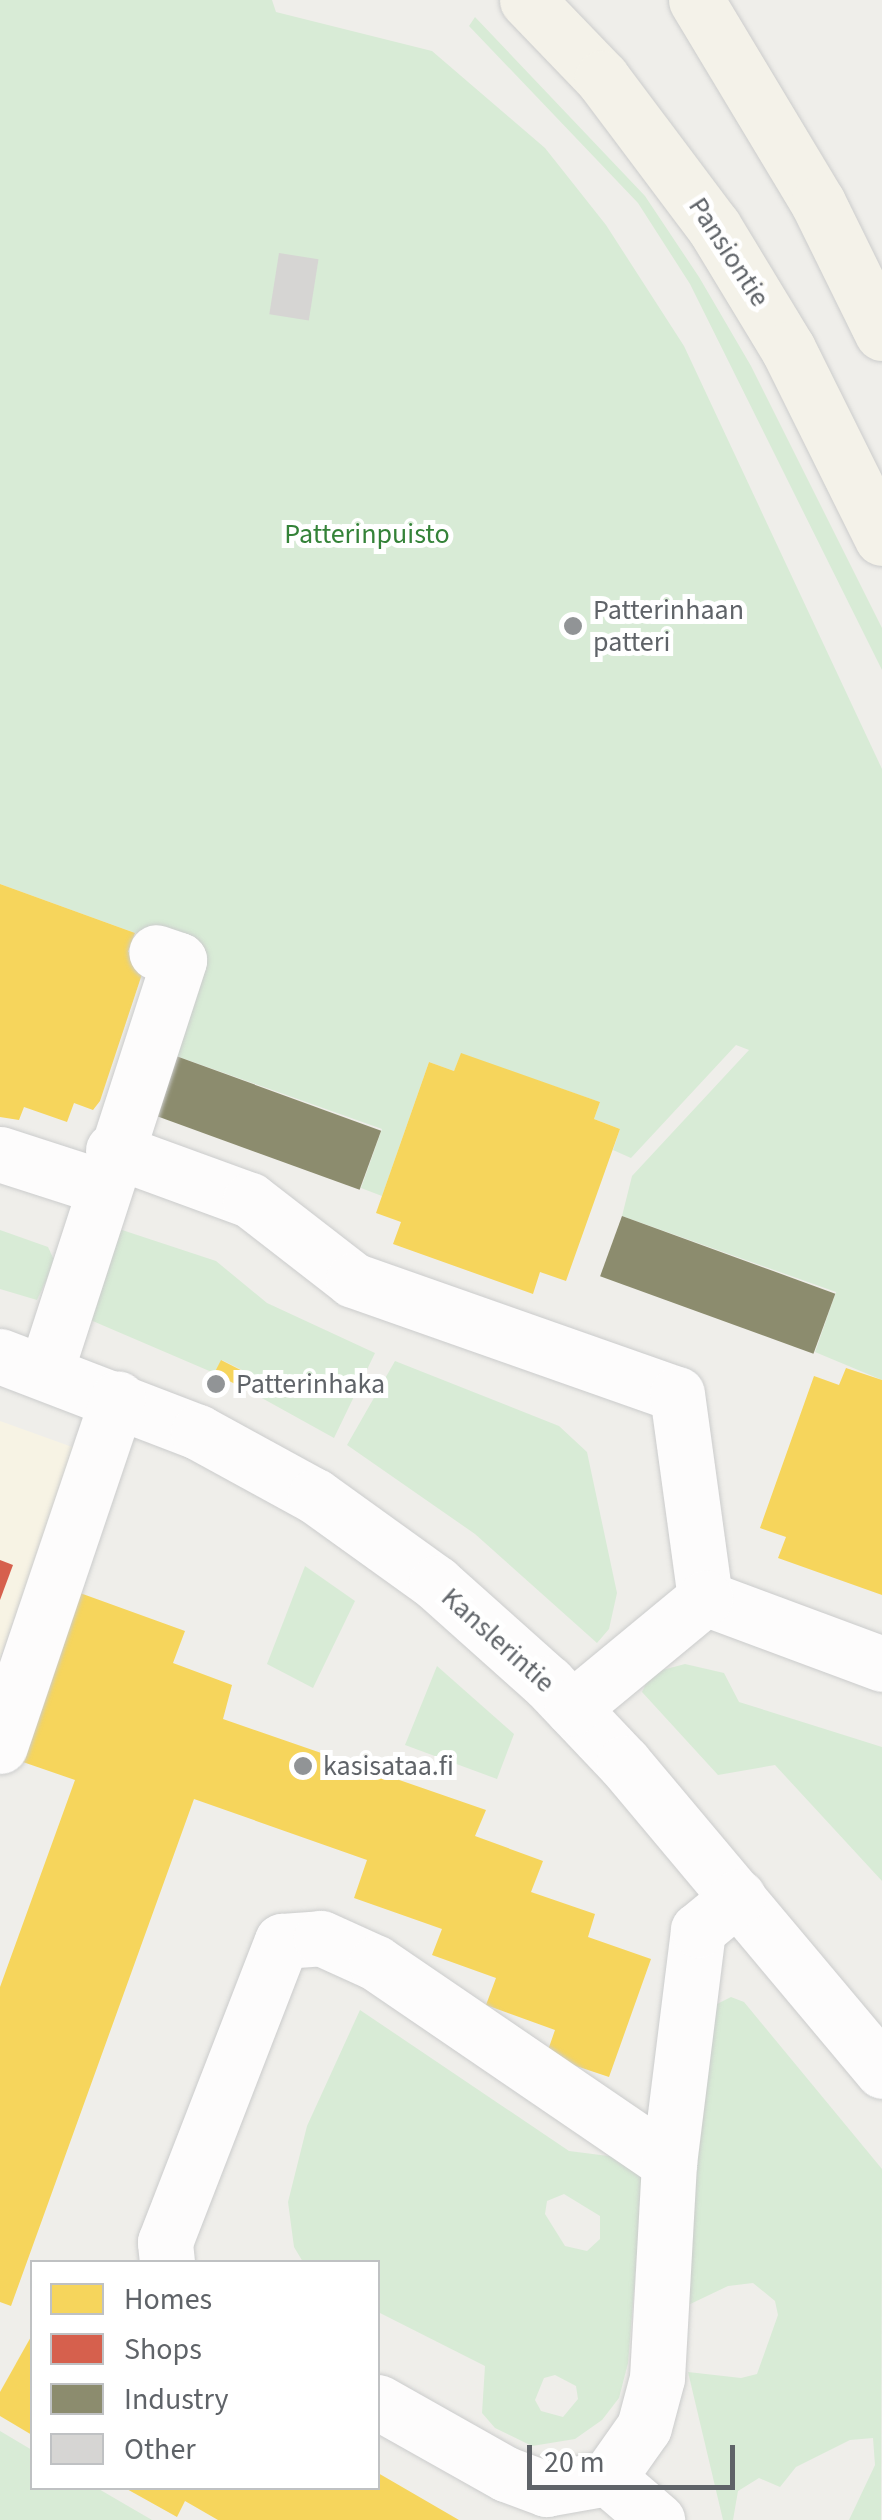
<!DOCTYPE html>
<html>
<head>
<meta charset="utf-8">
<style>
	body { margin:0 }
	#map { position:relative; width:882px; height:2520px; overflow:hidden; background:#efeeea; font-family:"Source Sans 3",sans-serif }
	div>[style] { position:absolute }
	.commercial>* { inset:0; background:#f7f3e4 }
	.green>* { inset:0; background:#d8ebd6 }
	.homes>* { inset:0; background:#f6d55c; transform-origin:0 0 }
	.shops>* { inset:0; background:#d6604d }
	.industry>* { inset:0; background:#8c8c6e; transform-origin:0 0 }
	.building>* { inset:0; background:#d6d5d3; transform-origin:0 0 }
	.roads { filter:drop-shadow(0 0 2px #cbcccc) drop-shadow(0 0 2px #cbcccc) }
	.minor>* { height:55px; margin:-27.5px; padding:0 27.5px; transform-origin:27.5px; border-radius:27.5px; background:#fdfcfc }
	.major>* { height:55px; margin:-27.5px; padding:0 27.5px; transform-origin:27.5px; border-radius:27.5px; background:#f4f2e9 }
	.dots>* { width:28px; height:28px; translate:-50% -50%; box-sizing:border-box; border:5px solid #fff; border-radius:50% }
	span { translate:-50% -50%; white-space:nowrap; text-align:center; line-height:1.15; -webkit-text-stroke:10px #fff; paint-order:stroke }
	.street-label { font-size:28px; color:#5f6368 }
	.park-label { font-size:28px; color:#348238 }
	.poi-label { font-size:28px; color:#5f6368 }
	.left { translate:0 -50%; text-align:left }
	.legend { position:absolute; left:30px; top:2260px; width:350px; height:230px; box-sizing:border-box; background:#fff; border:2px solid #bfc1c3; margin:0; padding:12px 18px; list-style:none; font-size:30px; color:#5f6368 }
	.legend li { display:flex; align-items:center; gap:20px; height:50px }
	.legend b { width:50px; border:2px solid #bfc1c3 }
	.scale { position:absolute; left:527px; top:2445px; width:208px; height:45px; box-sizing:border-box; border:5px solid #5f6368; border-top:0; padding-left:12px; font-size:30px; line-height:35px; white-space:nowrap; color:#5f6368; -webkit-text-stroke:8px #fff; paint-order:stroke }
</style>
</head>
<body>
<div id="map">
	<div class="commercial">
		<div style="clip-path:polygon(0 1421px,75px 1448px,0 1659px)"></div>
	</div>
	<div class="green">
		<div style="clip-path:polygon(0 0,272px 0,276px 12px,432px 51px,545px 148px,606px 225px,684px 346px,882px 769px,882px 1380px,815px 1352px,836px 1292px,622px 1216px,632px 1176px,749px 1050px,736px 1045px,631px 1158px,613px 1150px,620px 1129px,594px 1119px,600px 1102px,461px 1054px,454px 1071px,429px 1062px,382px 1196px,361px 1188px,382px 1129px,165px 1052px,164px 929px,135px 933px,0 884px)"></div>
		<div style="clip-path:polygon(475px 17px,645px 196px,699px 277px,751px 366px,882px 628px,882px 670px,690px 284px,638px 203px,469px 26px)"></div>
		<div style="clip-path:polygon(116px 1228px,216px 1261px,267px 1303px,375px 1353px,334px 1438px,260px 1397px,264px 1381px,222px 1360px,214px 1373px,88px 1319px)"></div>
		<div style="clip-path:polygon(0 1230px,48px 1247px,55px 1262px,37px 1300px,0 1289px)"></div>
		<div style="clip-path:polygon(395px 1361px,559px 1426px,587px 1452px,617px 1593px,609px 1629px,597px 1643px,475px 1534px,347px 1445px)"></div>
		<div style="clip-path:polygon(305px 1566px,355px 1601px,313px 1688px,267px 1664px)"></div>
		<div style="clip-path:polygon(685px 1664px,724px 1673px,739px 1702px,882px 1747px,882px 1881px,775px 1765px,718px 1775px,642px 1692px,651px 1673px)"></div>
		<div style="clip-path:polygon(437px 1666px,514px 1734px,497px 1779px,405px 1745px)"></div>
		<div style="clip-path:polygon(731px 1997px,744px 2002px,882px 2169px,881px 2520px,849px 2520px,875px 2465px,873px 2438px,850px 2440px,796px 2467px,780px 2487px,759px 2478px,738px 2491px,733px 2520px,723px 2520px,688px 2372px,741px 2378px,757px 2374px,778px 2315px,775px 2301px,753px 2283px,728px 2286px,684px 2307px,678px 2249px,715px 2005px)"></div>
		<div style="clip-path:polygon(evenodd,360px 2010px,569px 2151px,632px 2159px,643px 2181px,628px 2363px,619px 2398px,602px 2420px,575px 2439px,532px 2446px,495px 2428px,482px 2413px,485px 2366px,378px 2312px,378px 2262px,303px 2262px,294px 2247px,288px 2202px,307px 2126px,360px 2010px,564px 2194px,600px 2216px,600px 2239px,587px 2251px,565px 2246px,545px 2214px,547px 2201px,564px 2194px,360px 2010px,555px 2375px,576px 2386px,578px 2399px,563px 2417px,541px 2411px,535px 2400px,544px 2378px,555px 2375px)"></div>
		<div style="clip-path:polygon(0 2431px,32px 2450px,32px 2488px,97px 2488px,152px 2520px,0 2520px)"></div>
	</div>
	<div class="homes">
		<div style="clip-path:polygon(0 884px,135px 933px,128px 952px,147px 959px,100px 1101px,93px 1110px,74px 1103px,67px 1122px,24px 1107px,19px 1120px,0 1117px)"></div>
		<div style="clip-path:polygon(461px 1053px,600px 1102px,594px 1119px,620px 1129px,566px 1281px,540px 1272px,533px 1294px,393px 1244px,401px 1222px,376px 1213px,429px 1062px,454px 1071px)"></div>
		<div style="left:221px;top:1360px;width:42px;height:15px;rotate:27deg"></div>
		<div style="clip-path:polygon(846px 1368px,882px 1380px,882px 1595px,778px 1558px,786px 1537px,760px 1528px,814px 1376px,839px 1385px)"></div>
		<div style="clip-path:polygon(80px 1593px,185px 1631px,173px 1663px,232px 1685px,223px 1719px,486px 1810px,475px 1836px,543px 1861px,531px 1892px,595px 1914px,588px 1937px,651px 1959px,609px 2077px,546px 2056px,555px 2030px,486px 2005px,496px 1978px,432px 1955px,442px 1929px,354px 1898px,367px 1860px,194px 1799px,11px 2306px,0 2302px,0 1987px,75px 1780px,20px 1761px)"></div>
		<div style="clip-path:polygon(32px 2335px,32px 2435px,0 2416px,0 2392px)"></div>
		<div style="clip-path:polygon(378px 2473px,459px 2520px,218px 2520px,185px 2501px,177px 2517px,125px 2488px,378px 2488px)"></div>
	</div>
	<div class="shops">
		<div style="clip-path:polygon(0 1560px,13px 1565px,0 1600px)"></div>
	</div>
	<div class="industry">
		<div style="left:165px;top:1052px;width:230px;height:63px;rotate:20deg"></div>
		<div style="left:622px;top:1216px;width:227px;height:64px;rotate:20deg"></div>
	</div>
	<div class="building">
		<div style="left:279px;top:253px;width:40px;height:62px;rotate:9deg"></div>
	</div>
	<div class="roads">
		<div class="minor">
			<div style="left:113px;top:1150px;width:146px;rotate:20.1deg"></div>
			<div style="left:250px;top:1200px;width:130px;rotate:37.8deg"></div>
			<div style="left:353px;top:1280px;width:343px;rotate:19.4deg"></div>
			<div style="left:677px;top:1394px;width:206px;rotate:82.2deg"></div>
			<div style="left:705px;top:1598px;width:189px;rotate:20.4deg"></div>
			<div style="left:0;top:1154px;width:107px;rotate:17.9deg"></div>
			<div style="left:0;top:1356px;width:212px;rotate:21deg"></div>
			<div style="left:198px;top:1432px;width:133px;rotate:28.7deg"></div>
			<div style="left:315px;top:1496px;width:149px;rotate:35.7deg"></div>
			<div style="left:436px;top:1583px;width:150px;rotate:41.8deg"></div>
			<div style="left:548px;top:1683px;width:110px;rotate:46.5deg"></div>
			<div style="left:624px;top:1763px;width:402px;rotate:50deg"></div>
			<div style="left:46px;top:1370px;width:431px;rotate:-72deg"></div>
			<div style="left:179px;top:960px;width:24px;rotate:-161deg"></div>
			<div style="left:572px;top:1708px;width:173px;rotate:-39.6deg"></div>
			<div style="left:0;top:1746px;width:367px;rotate:-71.3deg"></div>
			<div style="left:167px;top:2262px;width:20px;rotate:-96deg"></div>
			<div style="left:165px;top:2242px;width:323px;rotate:-68.8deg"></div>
			<div style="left:282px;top:1941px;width:39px;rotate:-4deg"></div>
			<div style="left:321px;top:1938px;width:60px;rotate:24.4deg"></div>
			<div style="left:376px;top:1963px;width:355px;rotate:34.3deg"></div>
			<div style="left:378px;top:2402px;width:147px;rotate:29.4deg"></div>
			<div style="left:506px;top:2474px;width:43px;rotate:20.6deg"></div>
			<div style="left:546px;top:2489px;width:63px;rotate:-10.1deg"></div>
			<div style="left:608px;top:2478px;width:62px;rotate:-54.8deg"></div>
			<div style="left:644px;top:2427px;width:51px;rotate:-75.1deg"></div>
			<div style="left:657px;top:2378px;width:215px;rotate:-86.8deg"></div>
			<div style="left:669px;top:2163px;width:235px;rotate:-82.9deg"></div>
			<div style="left:698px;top:1930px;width:52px;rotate:-39.5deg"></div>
			<div style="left:608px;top:2478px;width:65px;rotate:40.6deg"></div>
		</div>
		<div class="major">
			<div style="left:527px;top:0;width:108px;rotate:46.1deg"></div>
			<div style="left:602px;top:78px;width:186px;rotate:53.1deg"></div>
			<div style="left:714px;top:227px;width:143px;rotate:58.8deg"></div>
			<div style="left:788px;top:349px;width:211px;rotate:63.6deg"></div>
			<div style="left:696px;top:0;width:237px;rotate:59deg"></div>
			<div style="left:818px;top:203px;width:145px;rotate:63.8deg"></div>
		</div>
	</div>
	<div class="dots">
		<div style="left:573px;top:626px;background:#919496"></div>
		<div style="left:216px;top:1384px;background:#919496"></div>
		<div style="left:303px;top:1766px;background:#919496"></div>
	</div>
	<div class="street-label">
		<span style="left:729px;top:252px;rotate:57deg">Pansiontie</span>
		<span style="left:498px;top:1640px;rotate:42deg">Kanslerintie</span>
	</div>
	<div class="park-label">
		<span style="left:367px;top:534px">Patterinpuisto</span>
	</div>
	<div class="poi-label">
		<span class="left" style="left:593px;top:626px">Patterinhaan<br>patteri</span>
		<span class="left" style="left:236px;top:1384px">Patterinhaka</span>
		<span class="left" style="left:323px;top:1766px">kasisataa.fi</span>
	</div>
	<ul class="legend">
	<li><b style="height:28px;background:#f6d55c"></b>Homes</li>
	<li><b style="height:28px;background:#d6604d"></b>Shops</li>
	<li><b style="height:28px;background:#8c8c6e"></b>Industry</li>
	<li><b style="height:28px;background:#d6d5d3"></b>Other</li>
	</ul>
	<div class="scale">20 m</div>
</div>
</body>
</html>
